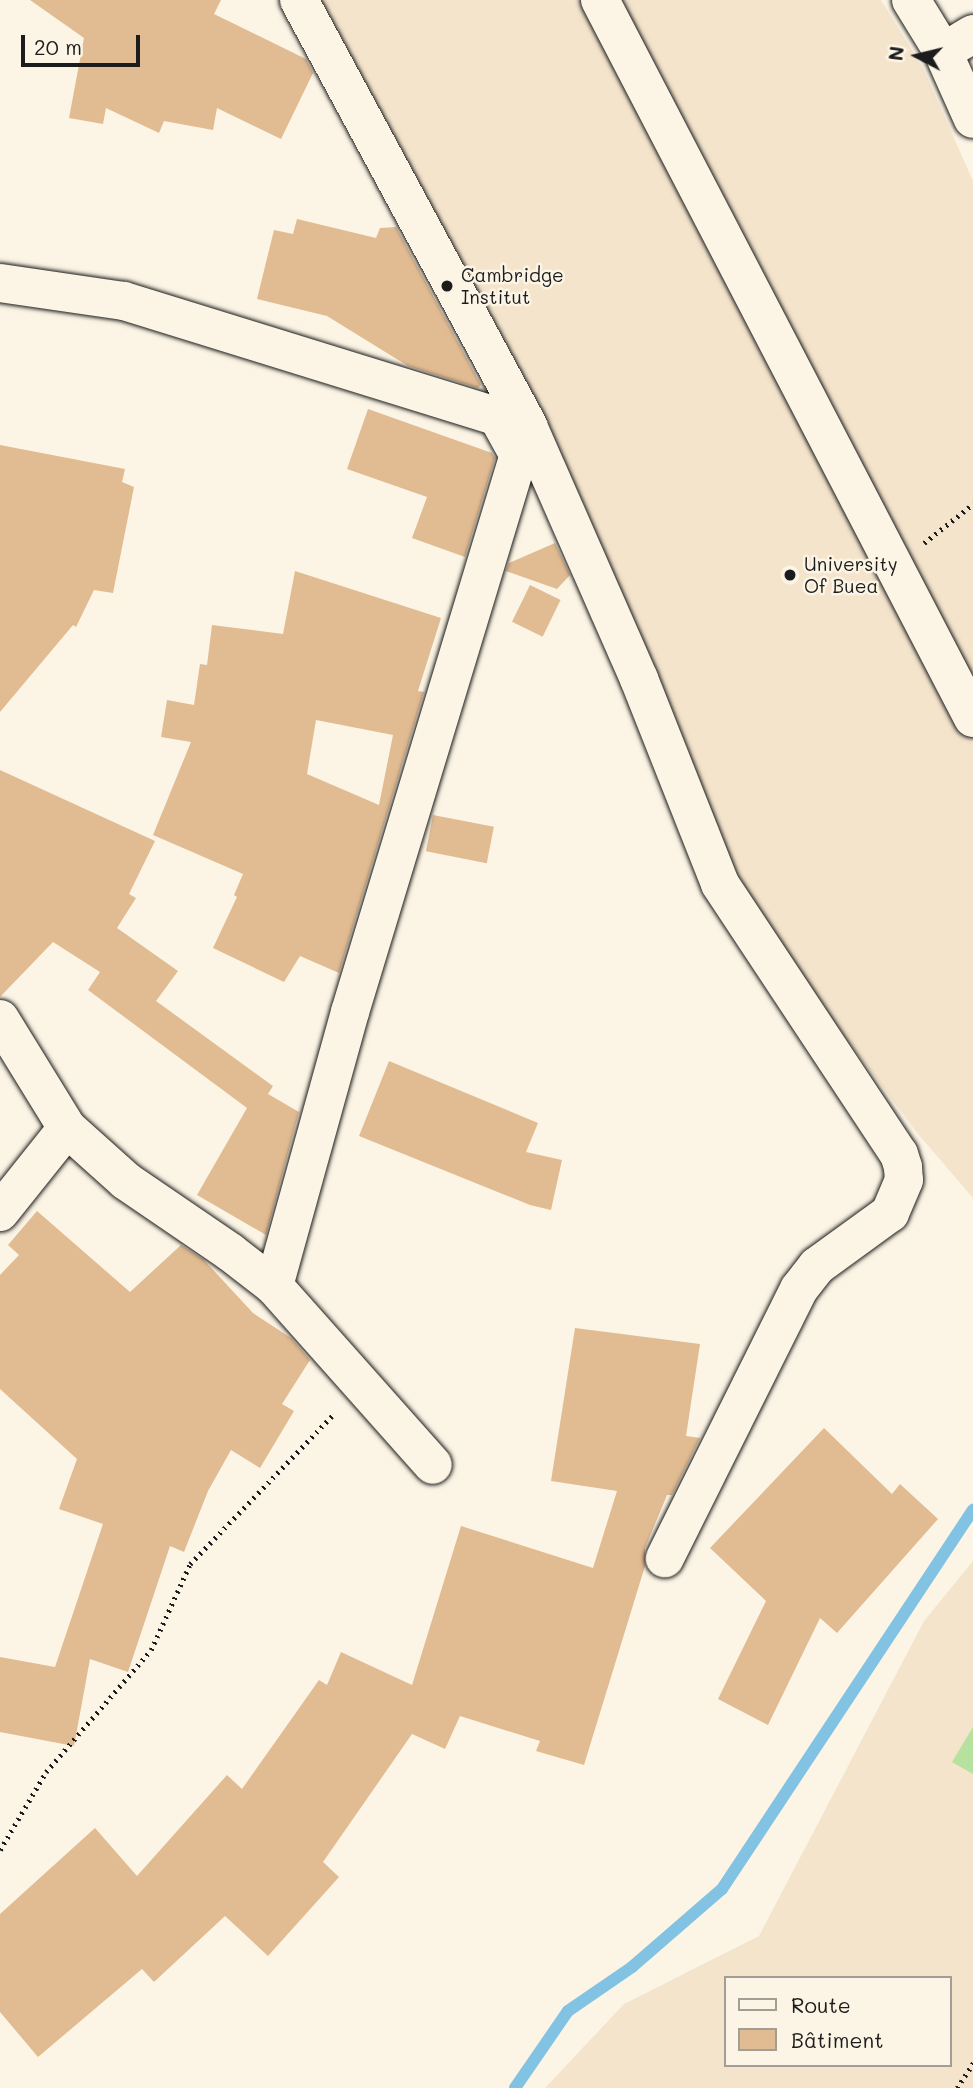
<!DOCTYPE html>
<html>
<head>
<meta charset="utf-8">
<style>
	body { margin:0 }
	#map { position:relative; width:973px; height:2088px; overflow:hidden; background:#fcf5e5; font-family:Mali,sans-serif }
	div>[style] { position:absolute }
	.built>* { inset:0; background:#f4e4cc }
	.green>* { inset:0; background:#b6e19e }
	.stream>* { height:12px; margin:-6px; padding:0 6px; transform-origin:6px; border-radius:6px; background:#82c2e3 }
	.building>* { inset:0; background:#e1bb92; transform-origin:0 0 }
	.path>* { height:4.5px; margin-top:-2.25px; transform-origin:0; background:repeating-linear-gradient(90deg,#1c1c1c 0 2px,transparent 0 7px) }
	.roads { filter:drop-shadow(0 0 2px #1c1c1c) drop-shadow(0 0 2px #1c1c1c) }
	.minor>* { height:38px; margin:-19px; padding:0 19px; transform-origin:19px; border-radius:19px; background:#fcf5e5 }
	.dots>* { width:19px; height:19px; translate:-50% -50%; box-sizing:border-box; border:4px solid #fcf5e5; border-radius:50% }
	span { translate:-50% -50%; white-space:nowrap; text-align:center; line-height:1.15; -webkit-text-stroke:5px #fcf5e5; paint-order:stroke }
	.poi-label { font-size:19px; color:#1c1c1c }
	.left { translate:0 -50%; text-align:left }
	.legend { position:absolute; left:724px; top:1976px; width:228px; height:91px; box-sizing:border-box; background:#fcf5e5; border:2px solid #a29e95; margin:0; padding:9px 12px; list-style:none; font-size:21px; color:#1c1c1c }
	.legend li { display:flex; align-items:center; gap:14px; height:35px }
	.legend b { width:35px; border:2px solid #a29e95 }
	.north { position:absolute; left:882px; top:21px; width:70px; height:70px; -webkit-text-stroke:5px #fcf5e5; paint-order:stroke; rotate:277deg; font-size:19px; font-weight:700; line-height:28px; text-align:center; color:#1c1c1c }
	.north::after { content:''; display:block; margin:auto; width:24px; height:32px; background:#1c1c1c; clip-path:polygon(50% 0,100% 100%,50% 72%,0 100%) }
	.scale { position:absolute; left:21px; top:35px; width:119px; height:32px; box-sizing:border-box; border:4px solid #1c1c1c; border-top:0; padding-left:9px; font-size:21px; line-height:24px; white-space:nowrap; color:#1c1c1c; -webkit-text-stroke:5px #fcf5e5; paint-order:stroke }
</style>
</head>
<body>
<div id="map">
	<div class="built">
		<div style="clip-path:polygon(313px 0,881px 0,923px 68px,973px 181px,973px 1198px,918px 1134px,738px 895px)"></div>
		<div style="clip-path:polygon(evenodd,973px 1561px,973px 2088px,545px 2088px,624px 2004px,759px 1936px,924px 1621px,973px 1561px,726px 1978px,950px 1978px,950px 2065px,726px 2065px,726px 1978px)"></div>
	</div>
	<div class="green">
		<div style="clip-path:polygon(973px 1727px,973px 1774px,952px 1762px)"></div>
	</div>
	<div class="stream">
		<div style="left:515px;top:2088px;width:93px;rotate:-55.5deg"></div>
		<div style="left:568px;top:2011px;width:78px;rotate:-34.5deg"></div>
		<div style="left:632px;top:1967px;width:119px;rotate:-40.9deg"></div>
		<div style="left:722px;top:1889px;width:455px;rotate:-56.5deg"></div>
	</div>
	<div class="building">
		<div style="clip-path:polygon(30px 0,221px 0,214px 14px,306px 59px,313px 73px,281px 139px,217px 108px,213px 130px,164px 121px,159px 133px,106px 108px,103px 124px,69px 118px,84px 38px)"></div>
		<div style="clip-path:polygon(297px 219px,376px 238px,380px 228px,396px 227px,481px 385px,478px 388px,408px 366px,327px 316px,257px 299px,274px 230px,293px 234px)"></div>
		<div style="clip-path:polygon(368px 409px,492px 453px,495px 458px,465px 557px,412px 538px,427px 497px,347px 469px)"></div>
		<div style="clip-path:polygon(0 445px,125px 469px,122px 482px,134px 487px,113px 593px,94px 590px,76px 627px,73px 625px,0 712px)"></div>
		<div style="clip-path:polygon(555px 543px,570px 575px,557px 589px,506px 571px,509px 563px)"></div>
		<div style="clip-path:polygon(evenodd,295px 571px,441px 618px,418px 691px,424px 692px,339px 973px,300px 956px,284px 982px,213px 948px,237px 897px,234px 895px,243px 874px,153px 835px,191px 742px,161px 737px,167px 700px,194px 705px,200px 664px,207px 665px,212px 625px,283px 634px,295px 571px,316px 720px,393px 735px,379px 805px,307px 774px,316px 720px)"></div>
		<div style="left:530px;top:585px;width:34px;height:41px;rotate:26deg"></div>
		<div style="clip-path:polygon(0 770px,155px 841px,129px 894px,136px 898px,117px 928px,178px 971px,156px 1001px,273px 1086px,268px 1094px,299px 1112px,266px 1235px,197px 1195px,247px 1108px,88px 990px,100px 972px,53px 942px,0 997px)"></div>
		<div style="left:433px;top:815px;width:62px;height:37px;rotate:11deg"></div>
		<div style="clip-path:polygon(389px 1061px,538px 1123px,526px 1152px,562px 1160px,551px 1210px,530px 1205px,359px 1136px)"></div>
		<div style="clip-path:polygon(37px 1211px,130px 1292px,181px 1245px,204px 1260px,253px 1313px,291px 1338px,310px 1360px,282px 1404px,294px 1411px,260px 1468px,231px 1450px,208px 1491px,184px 1552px,170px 1546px,128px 1672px,90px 1659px,74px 1746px,0 1732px,0 1657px,55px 1667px,103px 1524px,59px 1509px,77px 1459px,0 1389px,0 1275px,19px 1255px,8px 1245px)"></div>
		<div style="clip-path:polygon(575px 1328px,700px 1344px,686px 1436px,700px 1438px,672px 1495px,667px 1495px,645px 1548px,645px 1566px,584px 1765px,536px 1751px,540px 1741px,460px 1716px,445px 1749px,412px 1734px,323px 1862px,339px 1877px,268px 1956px,225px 1916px,154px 1982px,142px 1969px,38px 2057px,0 2012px,0 1914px,95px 1828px,137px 1876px,227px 1775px,242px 1789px,319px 1680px,327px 1685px,341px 1652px,412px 1685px,461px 1526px,593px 1568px,617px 1491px,551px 1481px)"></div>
		<div style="clip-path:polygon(824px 1428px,892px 1494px,900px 1484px,938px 1519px,837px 1633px,820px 1618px,768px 1725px,718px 1699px,766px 1601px,710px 1548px)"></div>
	</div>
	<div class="path">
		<div style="left:924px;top:543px;width:63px;rotate:-38.5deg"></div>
		<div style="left:0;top:1850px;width:91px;rotate:-59.5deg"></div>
		<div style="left:46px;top:1772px;width:161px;rotate:-49.3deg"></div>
		<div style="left:151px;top:1650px;width:94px;rotate:-65.6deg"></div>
		<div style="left:190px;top:1564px;width:209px;rotate:-46.2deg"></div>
		<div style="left:957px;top:2088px;width:30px;rotate:-57deg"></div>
	</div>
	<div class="roads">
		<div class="minor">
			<div style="left:299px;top:0;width:484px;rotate:61.7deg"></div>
			<div style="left:528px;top:426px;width:276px;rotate:66.3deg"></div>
			<div style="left:639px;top:679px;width:220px;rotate:68.4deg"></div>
			<div style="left:720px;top:884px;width:324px;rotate:56.5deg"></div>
			<div style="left:899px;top:1154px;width:14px;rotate:73deg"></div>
			<div style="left:903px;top:1167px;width:13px;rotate:86deg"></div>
			<div style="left:904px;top:1180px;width:36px;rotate:113deg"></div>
			<div style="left:890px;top:1213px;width:90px;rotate:144deg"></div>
			<div style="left:817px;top:1266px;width:29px;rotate:128deg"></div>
			<div style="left:799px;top:1289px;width:301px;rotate:116.5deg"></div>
			<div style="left:600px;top:0;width:809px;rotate:62.55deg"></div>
			<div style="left:911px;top:0;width:61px;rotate:58.4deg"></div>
			<div style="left:943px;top:52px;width:73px;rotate:65.9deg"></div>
			<div style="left:943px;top:52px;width:35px;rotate:-31deg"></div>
			<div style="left:0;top:283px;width:125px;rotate:8.3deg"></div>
			<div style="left:124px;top:301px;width:419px;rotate:17.2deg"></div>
			<div style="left:0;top:1019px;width:128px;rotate:58.4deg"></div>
			<div style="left:67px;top:1128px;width:79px;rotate:41.9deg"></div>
			<div style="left:126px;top:1181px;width:126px;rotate:34.3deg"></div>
			<div style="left:230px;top:1252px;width:56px;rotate:37.7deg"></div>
			<div style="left:274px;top:1286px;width:239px;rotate:48.4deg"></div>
			<div style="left:0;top:1212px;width:107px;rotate:-51.4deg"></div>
			<div style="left:274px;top:1286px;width:284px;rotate:-74.5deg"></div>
			<div style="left:350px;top:1012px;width:576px;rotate:-73.14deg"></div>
			<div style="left:517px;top:461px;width:9px;rotate:-90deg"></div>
			<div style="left:517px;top:452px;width:39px;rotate:-119deg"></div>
		</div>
	</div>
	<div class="dots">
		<div style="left:447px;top:286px;background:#1c1c1c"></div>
		<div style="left:790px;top:575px;background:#1c1c1c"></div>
	</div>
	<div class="poi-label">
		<span class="left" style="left:461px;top:286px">Cambridge<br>Institut</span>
		<span class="left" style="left:804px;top:575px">University<br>Of Buea</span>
	</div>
	<ul class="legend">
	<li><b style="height:9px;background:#fcf5e5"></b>Route</li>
	<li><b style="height:19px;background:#e1bb92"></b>Bâtiment</li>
	</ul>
	<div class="north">N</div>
	<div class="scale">20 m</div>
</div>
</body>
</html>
